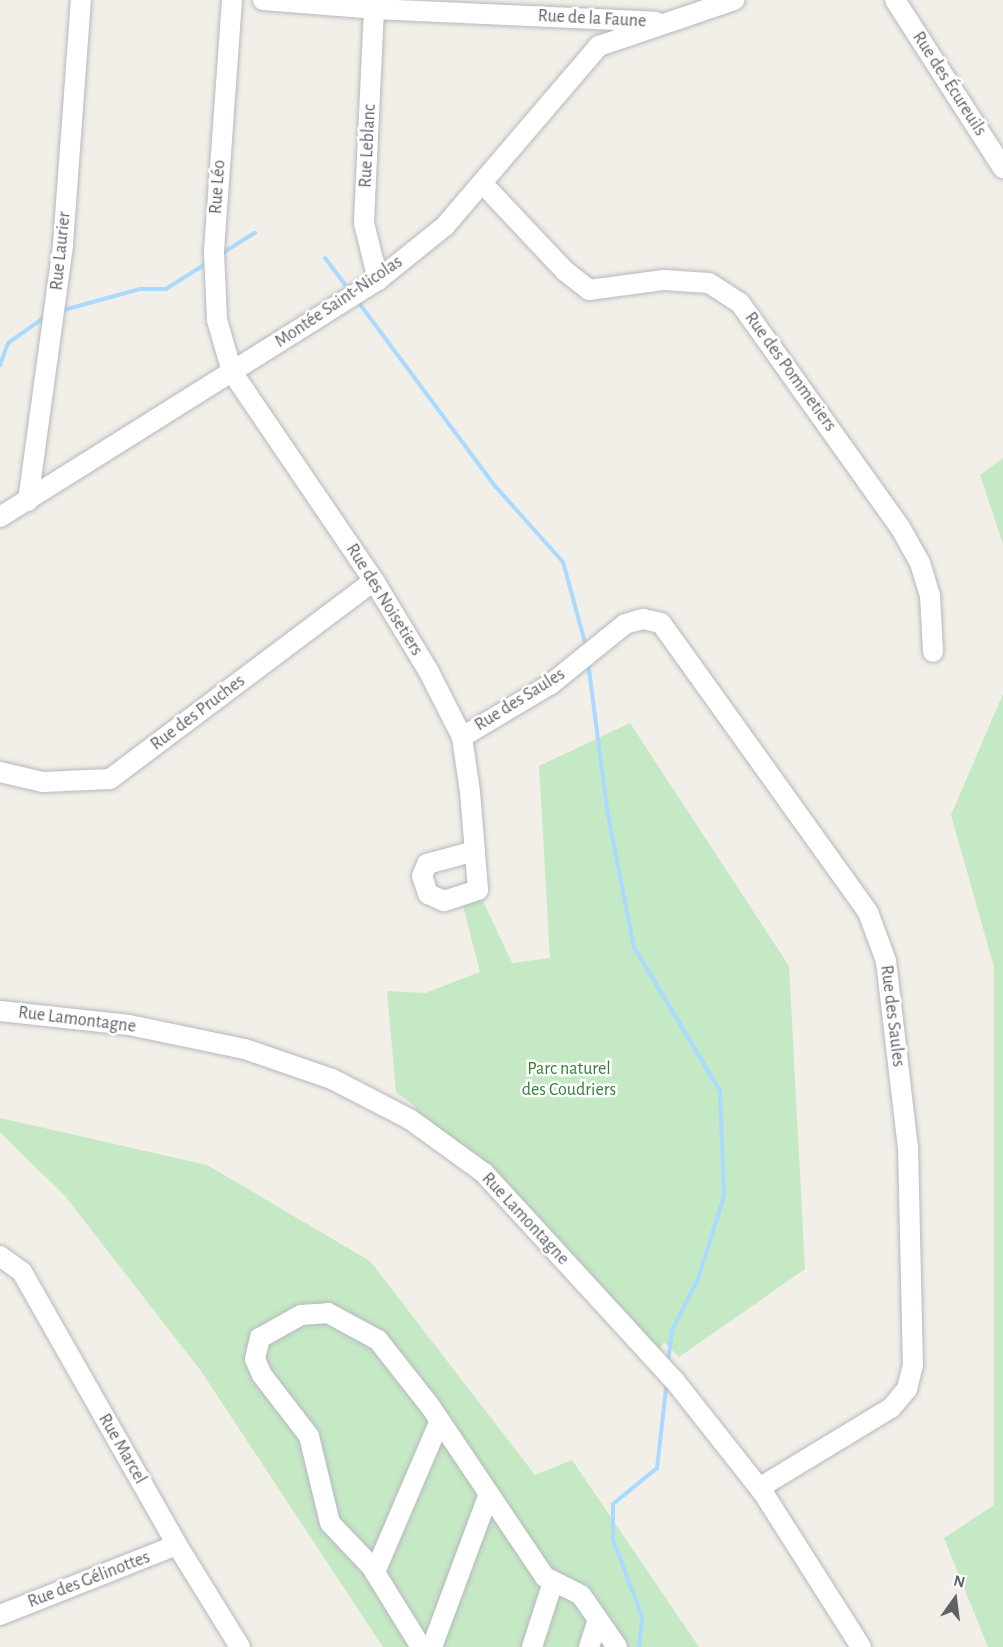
<!DOCTYPE html>
<html>
<head>
<meta charset="utf-8">
<style>
	body { margin:0 }
	#map { position:relative; width:1003px; height:1647px; overflow:hidden; background:#f1efe8; font-family:"Alegreya Sans",sans-serif }
	div>[style] { position:absolute }
	.green>* { inset:0; background:#c5e8c5 }
	.stream>* { height:4px; margin:-2px; padding:0 2px; transform-origin:2px; border-radius:2px; background:#aadaff }
	.roads { filter:drop-shadow(0 0 2px #b5b8bc) drop-shadow(0 0 2px #b5b8bc) }
	.minor>* { height:20px; margin:-10px; padding:0 10px; transform-origin:10px; border-radius:10px; background:#fff }
	span { translate:-50% -50%; white-space:nowrap; text-align:center; line-height:1.15; -webkit-text-stroke:5px #fff; paint-order:stroke }
	.street-label { font-size:18px; color:#5f6368 }
	.park-label { font-size:18px; color:#348238 }
	.north { position:absolute; left:925px; top:1569px; width:60px; height:60px; -webkit-text-stroke:4px #fff; paint-order:stroke; rotate:14deg; font-size:16px; font-weight:700; line-height:24px; text-align:center; color:#5f6368 }
	.north::after { content:''; display:block; margin:auto; width:21px; height:27px; background:#5f6368; clip-path:polygon(50% 0,100% 100%,50% 72%,0 100%) }
</style>
</head>
<body>
<div id="map">
	<div class="green">
		<div style="clip-path:polygon(1003px 458px,1003px 544px,980px 475px)"></div>
		<div style="clip-path:polygon(1003px 694px,1003px 1647px,988px 1647px,944px 1538px,994px 1505px,994px 967px,951px 815px)"></div>
		<div style="clip-path:polygon(630px 723px,789px 966px,805px 1269px,679px 1357px,664px 1342px,653px 1358px,484px 1173px,411px 1120px,416px 1107px,396px 1092px,387px 991px,425px 993px,480px 972px,461px 898px,478px 890px,512px 963px,550px 958px,539px 766px)"></div>
		<div style="clip-path:polygon(0 1118px,207px 1165px,370px 1261px,535px 1475px,572px 1460px,699px 1647px,383px 1647px,201px 1371px,65px 1196px,0 1132px)"></div>
	</div>
	<div class="stream">
		<div style="left:221px;top:254px;width:40px;rotate:-32deg"></div>
		<div style="left:325px;top:258px;width:41px;rotate:52.9deg"></div>
		<div style="left:356px;top:299px;width:233px;rotate:53.4deg"></div>
		<div style="left:495px;top:486px;width:102px;rotate:48.2deg"></div>
		<div style="left:563px;top:562px;width:87px;rotate:74.7deg"></div>
		<div style="left:60px;top:311px;width:83px;rotate:-15.4deg"></div>
		<div style="left:140px;top:289px;width:26px"></div>
		<div style="left:166px;top:289px;width:49px;rotate:-32.4deg"></div>
		<div style="left:0;top:365px;width:23px;rotate:-70deg"></div>
		<div style="left:8px;top:343px;width:45px;rotate:-35.1deg"></div>
		<div style="left:588px;top:662px;width:154px;rotate:82.6deg"></div>
		<div style="left:608px;top:815px;width:135px;rotate:78.9deg"></div>
		<div style="left:634px;top:947px;width:168px;rotate:59.2deg"></div>
		<div style="left:720px;top:1091px;width:105px;rotate:87.8deg"></div>
		<div style="left:724px;top:1196px;width:87px;rotate:107.4deg"></div>
		<div style="left:698px;top:1279px;width:57px;rotate:117deg"></div>
		<div style="left:672px;top:1330px;width:34px;rotate:97deg"></div>
		<div style="left:639px;top:1647px;width:31px;rotate:-84deg"></div>
		<div style="left:642px;top:1616px;width:81px;rotate:-110.9deg"></div>
		<div style="left:613px;top:1540px;width:36px;rotate:-90deg"></div>
		<div style="left:613px;top:1504px;width:57px;rotate:-39.3deg"></div>
		<div style="left:657px;top:1468px;width:89px;rotate:-83.5deg"></div>
	</div>
	<div class="roads">
		<div class="minor">
			<div style="left:232px;top:0;width:254px;rotate:94.1deg"></div>
			<div style="left:214px;top:253px;width:67px;rotate:87.4deg"></div>
			<div style="left:217px;top:320px;width:54px;rotate:73.9deg"></div>
			<div style="left:232px;top:372px;width:253px;rotate:55.8deg"></div>
			<div style="left:374px;top:581px;width:104px;rotate:58.8deg"></div>
			<div style="left:428px;top:670px;width:75px;rotate:63.1deg"></div>
			<div style="left:462px;top:737px;width:56px;rotate:81.7deg"></div>
			<div style="left:470px;top:792px;width:98px;rotate:85.3deg"></div>
			<div style="left:478px;top:890px;width:36px;rotate:162deg"></div>
			<div style="left:444px;top:901px;width:17px;rotate:-156deg"></div>
			<div style="left:428px;top:894px;width:19px;rotate:-108deg"></div>
			<div style="left:422px;top:876px;width:13px;rotate:-67deg"></div>
			<div style="left:427px;top:864px;width:50px;rotate:-15.2deg"></div>
			<div style="left:263px;top:0;width:111px;rotate:4.6deg"></div>
			<div style="left:374px;top:9px;width:282px;rotate:2.6deg"></div>
			<div style="left:895px;top:0;width:200px;rotate:57.3deg"></div>
			<div style="left:374px;top:9px;width:214px;rotate:92.7deg"></div>
			<div style="left:364px;top:223px;width:59px;rotate:76.2deg"></div>
			<div style="left:483px;top:184px;width:120px;rotate:46.7deg"></div>
			<div style="left:565px;top:271px;width:31px;rotate:38deg"></div>
			<div style="left:589px;top:290px;width:76px;rotate:-7.6deg"></div>
			<div style="left:664px;top:280px;width:45px;rotate:3.8deg"></div>
			<div style="left:709px;top:283px;width:37px;rotate:33deg"></div>
			<div style="left:740px;top:303px;width:275px;rotate:54.5deg"></div>
			<div style="left:900px;top:527px;width:41px;rotate:60.9deg"></div>
			<div style="left:920px;top:563px;width:34px;rotate:73deg"></div>
			<div style="left:930px;top:596px;width:56px;rotate:86.9deg"></div>
			<div style="left:28px;top:501px;width:259px;rotate:-82.2deg"></div>
			<div style="left:63px;top:244px;width:245px;rotate:-85.8deg"></div>
			<div style="left:0;top:517px;width:446px;rotate:-32.1deg"></div>
			<div style="left:378px;top:280px;width:86px;rotate:-38.9deg"></div>
			<div style="left:445px;top:226px;width:237px;rotate:-49.5deg"></div>
			<div style="left:599px;top:46px;width:143px;rotate:-18.8deg"></div>
			<div style="left:462px;top:737px;width:104px;rotate:-30.8deg"></div>
			<div style="left:551px;top:684px;width:95px;rotate:-39deg"></div>
			<div style="left:625px;top:624px;width:19px;rotate:-16deg"></div>
			<div style="left:643px;top:619px;width:18px;rotate:13deg"></div>
			<div style="left:661px;top:623px;width:355px;rotate:54.4deg"></div>
			<div style="left:868px;top:912px;width:52px;rotate:69.8deg"></div>
			<div style="left:886px;top:961px;width:187px;rotate:83.3deg"></div>
			<div style="left:908px;top:1147px;width:218px;rotate:88.7deg"></div>
			<div style="left:913px;top:1365px;width:25px;rotate:104deg"></div>
			<div style="left:907px;top:1389px;width:25px;rotate:130deg"></div>
			<div style="left:891px;top:1408px;width:154px;rotate:148.8deg"></div>
			<div style="left:0;top:772px;width:44px;rotate:13.1deg"></div>
			<div style="left:43px;top:782px;width:67px;rotate:-2.6deg"></div>
			<div style="left:110px;top:779px;width:330px;rotate:-36.9deg"></div>
			<div style="left:0;top:1011px;width:130px;rotate:6.2deg"></div>
			<div style="left:129px;top:1025px;width:118px;rotate:11.7deg"></div>
			<div style="left:245px;top:1049px;width:92px;rotate:19deg"></div>
			<div style="left:332px;top:1079px;width:89px;rotate:27.4deg"></div>
			<div style="left:411px;top:1120px;width:90px;rotate:36deg"></div>
			<div style="left:484px;top:1173px;width:281px;rotate:47.5deg"></div>
			<div style="left:674px;top:1380px;width:145px;rotate:51.7deg"></div>
			<div style="left:764px;top:1494px;width:181px;rotate:57.6deg"></div>
			<div style="left:0;top:1256px;width:27px;rotate:36deg"></div>
			<div style="left:22px;top:1272px;width:314px;rotate:60.4deg"></div>
			<div style="left:177px;top:1545px;width:120px;rotate:58.3deg"></div>
			<div style="left:375px;top:1572px;width:165px;rotate:-66.8deg"></div>
			<div style="left:0;top:1615px;width:190px;rotate:-21.6deg"></div>
			<div style="left:421px;top:1647px;width:95px;rotate:-121.7deg"></div>
			<div style="left:371px;top:1566px;width:59px;rotate:-133.6deg"></div>
			<div style="left:330px;top:1523px;width:89px;rotate:-103.6deg"></div>
			<div style="left:309px;top:1436px;width:77px;rotate:-127.6deg"></div>
			<div style="left:262px;top:1375px;width:17px;rotate:-114deg"></div>
			<div style="left:255px;top:1359px;width:22px;rotate:-77deg"></div>
			<div style="left:260px;top:1338px;width:47px;rotate:-29.3deg"></div>
			<div style="left:301px;top:1315px;width:27px;rotate:-4deg"></div>
			<div style="left:328px;top:1313px;width:57px;rotate:28.4deg"></div>
			<div style="left:378px;top:1340px;width:84px;rotate:51.8deg"></div>
			<div style="left:430px;top:1406px;width:206px;rotate:56.1deg"></div>
			<div style="left:545px;top:1577px;width:40px;rotate:26.6deg"></div>
			<div style="left:581px;top:1595px;width:63px;rotate:55.3deg"></div>
			<div style="left:432px;top:1647px;width:163px;rotate:-69.6deg"></div>
			<div style="left:532px;top:1647px;width:68px;rotate:-72.1deg"></div>
			<div style="left:589px;top:1647px;width:29px;rotate:-72deg"></div>
		</div>
	</div>
	<div class="street-label">
		<span style="left:592px;top:19px;rotate:3deg">Rue de la Faune</span>
		<span style="left:949px;top:84px;rotate:57deg">Rue des Écureuils</span>
		<span style="left:368px;top:146px;rotate:-87deg">Rue Leblanc</span>
		<span style="left:218px;top:187px;rotate:-86deg">Rue Léo</span>
		<span style="left:61px;top:251px;rotate:-84deg">Rue Laurier</span>
		<span style="left:339px;top:302px;rotate:-34deg">Montée Saint-Nicolas</span>
		<span style="left:790px;top:372px;rotate:54deg">Rue des Pommetiers</span>
		<span style="left:384px;top:600px;rotate:58deg">Rue des Noisetiers</span>
		<span style="left:520px;top:700px;rotate:-32deg">Rue des Saules</span>
		<span style="left:198px;top:713px;rotate:-37deg">Rue des Pruches</span>
		<span style="left:892px;top:1016px;rotate:83deg">Rue des Saules</span>
		<span style="left:77px;top:1020px;rotate:7deg">Rue Lamontagne</span>
		<span style="left:525px;top:1219px;rotate:47deg">Rue Lamontagne</span>
		<span style="left:122px;top:1449px;rotate:60deg">Rue Marcel</span>
		<span style="left:89px;top:1580px;rotate:-21deg">Rue des Gélinottes</span>
	</div>
	<div class="park-label">
		<span style="left:569px;top:1080px">Parc naturel<br>des Coudriers</span>
	</div>
	<div class="north">N</div>
</div>
</body>
</html>
